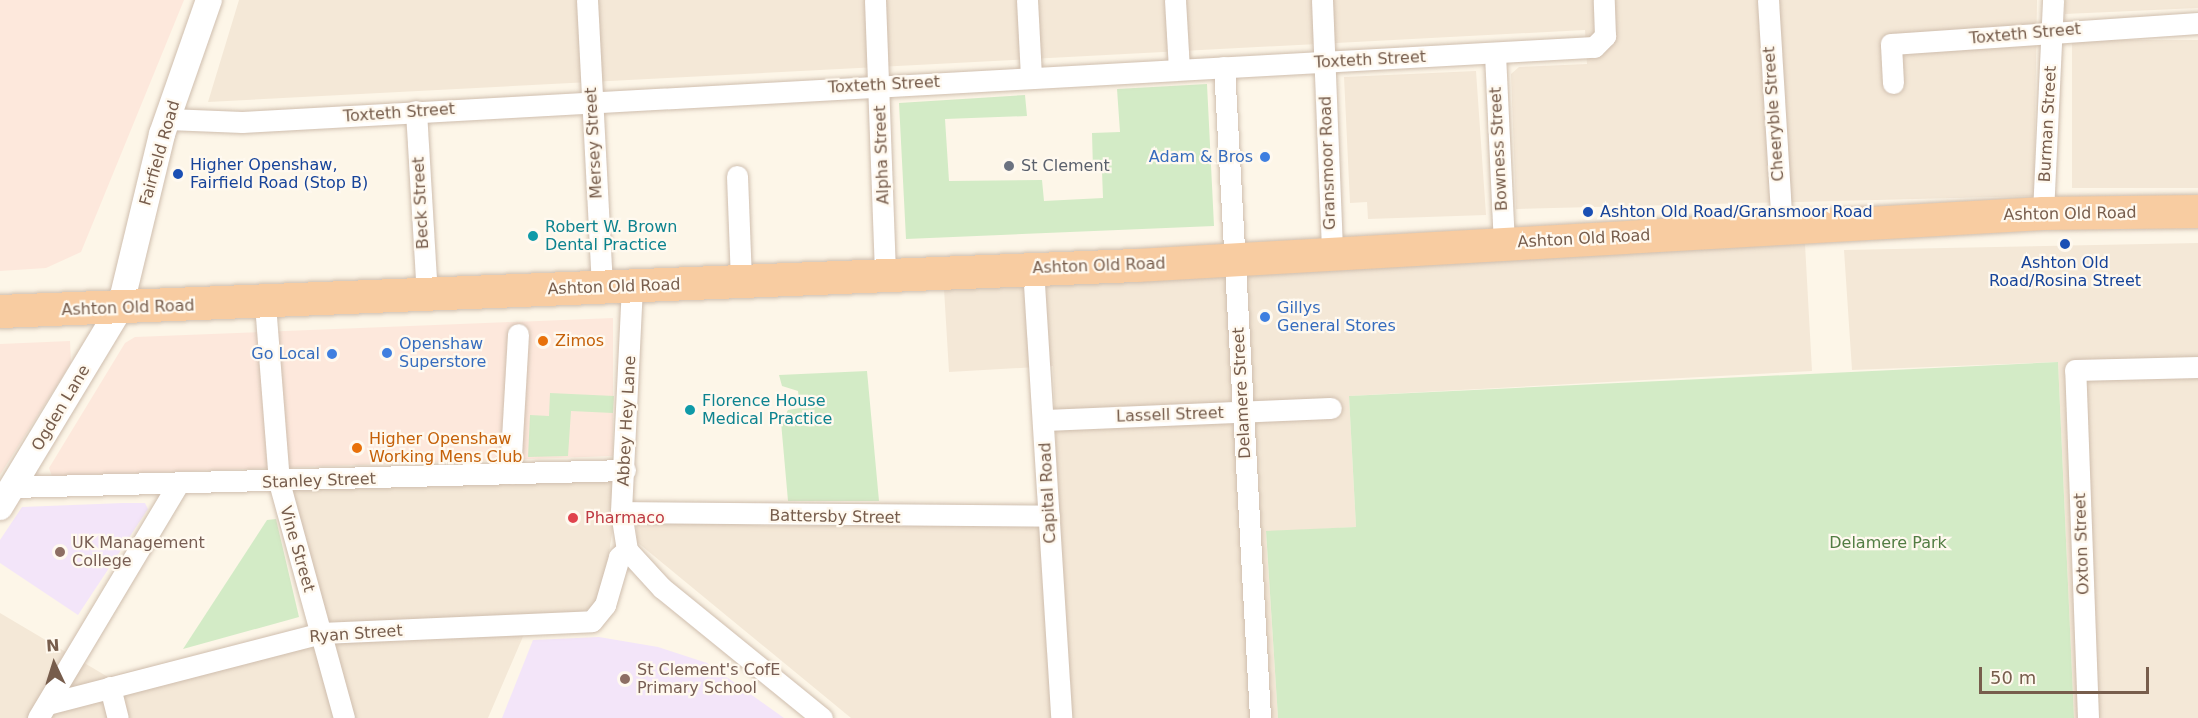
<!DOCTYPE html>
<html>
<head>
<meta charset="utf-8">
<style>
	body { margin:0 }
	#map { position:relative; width:2198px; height:718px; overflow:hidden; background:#fdf6e8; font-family:"DejaVu Sans",sans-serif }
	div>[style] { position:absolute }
	.residential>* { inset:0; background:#f4e8d7; transform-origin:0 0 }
	.commercial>* { inset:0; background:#fde8dc }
	.education>* { inset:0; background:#f3e5f9 }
	.green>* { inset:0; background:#d3ebc6 }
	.roads { filter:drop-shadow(0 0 2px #cfbeae) drop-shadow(0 0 2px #cfbeae) }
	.minor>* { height:21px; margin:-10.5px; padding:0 10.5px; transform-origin:10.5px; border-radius:10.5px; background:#fff }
	.tertiary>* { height:26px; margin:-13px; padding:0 13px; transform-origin:13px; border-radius:13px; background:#fff }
	.trunk>* { height:33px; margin:-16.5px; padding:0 16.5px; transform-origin:16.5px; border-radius:16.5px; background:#f8cca1 }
	.dots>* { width:16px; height:16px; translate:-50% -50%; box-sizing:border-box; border:3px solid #fff9ef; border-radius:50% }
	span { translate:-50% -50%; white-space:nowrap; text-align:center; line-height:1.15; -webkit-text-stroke:4.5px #fff9ef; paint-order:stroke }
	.street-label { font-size:16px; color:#775d4c }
	.shop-label { font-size:16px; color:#366cbe }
	.right { translate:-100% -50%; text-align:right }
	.left { translate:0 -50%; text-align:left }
	.transit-label { font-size:16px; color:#164399 }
	.worship-label { font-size:16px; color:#5b616d }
	.culture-label { font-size:16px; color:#0d838f }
	.food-label { font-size:16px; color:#c56008 }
	.health-label { font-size:16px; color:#be3a42 }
	.education-label { font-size:16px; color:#785e54 }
	.park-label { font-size:16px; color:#527d43 }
	.north { position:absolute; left:24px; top:634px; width:60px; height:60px; -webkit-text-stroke:4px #fff9ef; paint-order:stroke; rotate:356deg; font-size:16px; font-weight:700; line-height:24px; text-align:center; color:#775d4c }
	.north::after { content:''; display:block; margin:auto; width:21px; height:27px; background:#775d4c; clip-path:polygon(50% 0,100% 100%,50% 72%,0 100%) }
	.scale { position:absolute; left:1979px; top:667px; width:170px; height:27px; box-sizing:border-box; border:3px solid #775d4c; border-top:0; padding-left:8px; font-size:18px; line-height:21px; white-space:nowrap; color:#775d4c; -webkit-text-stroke:4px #fff9ef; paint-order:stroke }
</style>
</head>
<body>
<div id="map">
	<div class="residential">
		<div style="clip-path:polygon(239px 0,2037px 0,2034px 196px,1516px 209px,1511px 74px,1519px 67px,1587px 64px,1585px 30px,208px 102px)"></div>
		<div style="clip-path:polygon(2065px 0,2198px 0,2198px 8px,2065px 14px)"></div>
		<div style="left:2198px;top:40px;width:148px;height:126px;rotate:90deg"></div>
		<div style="clip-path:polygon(1476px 71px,1486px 215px,1368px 219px,1367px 202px,1350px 203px,1344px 77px)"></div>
		<div style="clip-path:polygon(2198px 243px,2198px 718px,2074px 718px,2058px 362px,1852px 370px,1844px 250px)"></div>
		<div style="clip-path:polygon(1805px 244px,1812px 371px,1349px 396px,1356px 527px,1266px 532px,1278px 718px,851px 718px,637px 542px,636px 518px,770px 526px,1059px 524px,1053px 366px,949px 372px,944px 289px)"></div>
		<div style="clip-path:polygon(621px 477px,601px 603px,564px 620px,528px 625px,488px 718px,0 718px,0 613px,108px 677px,311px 627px,287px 487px)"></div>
	</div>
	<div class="commercial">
		<div style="clip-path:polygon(0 0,184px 0,81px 252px,46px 268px,0 271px)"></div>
		<div style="clip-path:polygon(613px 318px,613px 456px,52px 476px,49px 468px,125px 343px,135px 337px)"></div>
		<div style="clip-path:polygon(70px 341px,71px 363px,0 475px,0 344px)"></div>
	</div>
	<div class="education">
		<div style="clip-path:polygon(123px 503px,145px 503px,148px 509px,78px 615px,0 563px,0 540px,22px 507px)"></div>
		<div style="clip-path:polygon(599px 637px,658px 647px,707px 663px,784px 718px,502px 718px,533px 640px)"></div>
	</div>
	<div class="green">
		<div style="clip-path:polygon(1207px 84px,1214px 226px,906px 239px,899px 103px,1025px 95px,1027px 116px,945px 119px,949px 181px,1042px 180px,1044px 201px,1103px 198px,1102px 171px,1093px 170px,1092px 133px,1120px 132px,1117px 89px)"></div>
		<div style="clip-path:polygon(2058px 362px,2074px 718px,1278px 718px,1266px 531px,1356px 527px,1349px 396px)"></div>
		<div style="clip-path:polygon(867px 371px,879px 501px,788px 501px,781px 422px,788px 410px,800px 408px,798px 391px,782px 386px,779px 375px)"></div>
		<div style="clip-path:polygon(550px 393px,614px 396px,613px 413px,571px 411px,568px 456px,528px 457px,530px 415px,549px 416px)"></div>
		<div style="clip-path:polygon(276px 519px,299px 617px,183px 649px,267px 520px)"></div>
	</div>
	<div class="roads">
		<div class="minor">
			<div style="left:587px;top:0;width:287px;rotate:87deg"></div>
			<div style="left:875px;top:0;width:275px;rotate:87.9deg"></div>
			<div style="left:1027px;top:0;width:77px;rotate:87deg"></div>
			<div style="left:1175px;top:0;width:69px;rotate:86.7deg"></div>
			<div style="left:1322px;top:0;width:253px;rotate:87.7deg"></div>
			<div style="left:1768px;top:0;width:228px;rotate:86.5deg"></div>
			<div style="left:1495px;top:54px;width:190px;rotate:87.3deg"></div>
			<div style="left:1224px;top:67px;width:652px;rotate:86.83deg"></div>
			<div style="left:1893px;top:83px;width:39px;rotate:-93deg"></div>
			<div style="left:1891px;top:44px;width:308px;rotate:-3.9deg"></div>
			<div style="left:416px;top:111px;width:184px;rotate:86.6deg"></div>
			<div style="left:168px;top:119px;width:74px;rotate:2.3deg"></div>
			<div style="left:242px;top:122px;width:1354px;rotate:-3.18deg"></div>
			<div style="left:1594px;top:47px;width:16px;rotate:-45deg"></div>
			<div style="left:1605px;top:36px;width:36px;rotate:-92deg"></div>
			<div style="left:737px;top:176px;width:105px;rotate:87.8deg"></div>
			<div style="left:2043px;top:213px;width:213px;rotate:-87.3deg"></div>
			<div style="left:1033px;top:268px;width:451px;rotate:86.4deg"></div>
			<div style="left:632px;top:286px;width:226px;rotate:92.8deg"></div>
			<div style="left:621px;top:512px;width:38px;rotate:81deg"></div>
			<div style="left:627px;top:550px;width:52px;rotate:47.4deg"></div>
			<div style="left:662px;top:588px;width:206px;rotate:39.1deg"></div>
			<div style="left:265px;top:304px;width:179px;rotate:85.5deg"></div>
			<div style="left:279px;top:482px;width:245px;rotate:74.6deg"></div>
			<div style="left:1044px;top:420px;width:287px;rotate:-2.4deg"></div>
			<div style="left:510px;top:473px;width:139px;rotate:-86.7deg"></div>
			<div style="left:13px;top:487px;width:612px;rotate:-1.59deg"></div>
			<div style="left:621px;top:512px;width:428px;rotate:0.5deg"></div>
			<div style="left:110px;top:687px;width:32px;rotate:76deg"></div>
			<div style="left:47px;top:704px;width:283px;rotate:-14.5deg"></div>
			<div style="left:321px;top:633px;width:271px;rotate:-2.5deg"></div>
			<div style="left:592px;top:621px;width:21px;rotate:-51deg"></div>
			<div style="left:605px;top:605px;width:50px;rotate:-73.7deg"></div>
			<div style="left:619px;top:557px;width:11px;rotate:-41deg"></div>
			<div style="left:38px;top:718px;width:269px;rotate:-59.1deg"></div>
			<div style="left:2088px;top:718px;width:348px;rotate:-92.1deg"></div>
			<div style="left:2075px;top:370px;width:123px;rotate:-1.4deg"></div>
		</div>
		<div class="tertiary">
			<div style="left:0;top:507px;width:232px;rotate:-58.9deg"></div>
			<div style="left:120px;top:308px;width:179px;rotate:-76.4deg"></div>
			<div style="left:162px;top:134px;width:142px;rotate:-70.7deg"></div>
		</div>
		<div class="trunk">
			<div style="left:0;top:311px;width:1137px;rotate:-2.32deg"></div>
			<div style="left:1136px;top:265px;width:908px;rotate:-3.28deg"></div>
			<div style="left:2043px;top:213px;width:155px;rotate:-0.7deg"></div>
		</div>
	</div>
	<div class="dots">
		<div style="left:1265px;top:157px;background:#3f7fe0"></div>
		<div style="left:1009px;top:166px;background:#6b7280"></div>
		<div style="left:178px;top:174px;background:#1a4fb4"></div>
		<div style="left:1588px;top:212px;background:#1a4fb4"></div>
		<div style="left:533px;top:236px;background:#0f9aa8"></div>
		<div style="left:2065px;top:244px;background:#1a4fb4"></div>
		<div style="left:1265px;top:317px;background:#3f7fe0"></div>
		<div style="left:543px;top:341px;background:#e8710a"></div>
		<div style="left:387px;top:353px;background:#3f7fe0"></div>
		<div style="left:332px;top:354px;background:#3f7fe0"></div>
		<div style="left:690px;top:410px;background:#0f9aa8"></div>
		<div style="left:357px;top:448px;background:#e8710a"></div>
		<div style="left:573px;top:518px;background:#e0444e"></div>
		<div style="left:60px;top:552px;background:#8d6e63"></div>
		<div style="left:625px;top:679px;background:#8d6e63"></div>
	</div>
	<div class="street-label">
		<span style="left:2025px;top:34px;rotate:-5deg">Toxteth Street</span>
		<span style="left:1370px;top:60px;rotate:-3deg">Toxteth Street</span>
		<span style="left:884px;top:85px;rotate:-3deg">Toxteth Street</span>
		<span style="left:399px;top:113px;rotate:-4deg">Toxteth Street</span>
		<span style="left:1774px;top:114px;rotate:-94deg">Cheeryble Street</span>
		<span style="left:2048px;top:124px;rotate:-87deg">Burman Street</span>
		<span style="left:594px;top:143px;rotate:-93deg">Mersey Street</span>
		<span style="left:1499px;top:149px;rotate:-93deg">Bowness Street</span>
		<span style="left:160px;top:153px;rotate:-74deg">Fairfield Road</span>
		<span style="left:882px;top:155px;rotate:-92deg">Alpha Street</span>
		<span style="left:1328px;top:163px;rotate:-92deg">Gransmoor Road</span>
		<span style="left:421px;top:203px;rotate:-93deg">Beck Street</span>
		<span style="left:2070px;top:214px;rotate:-1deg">Ashton Old Road</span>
		<span style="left:1584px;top:239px;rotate:-3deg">Ashton Old Road</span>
		<span style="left:1099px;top:266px;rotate:-2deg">Ashton Old Road</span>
		<span style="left:614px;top:287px;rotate:-2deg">Ashton Old Road</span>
		<span style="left:128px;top:308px;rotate:-2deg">Ashton Old Road</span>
		<span style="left:1242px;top:393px;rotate:-93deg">Delamere Street</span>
		<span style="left:61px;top:408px;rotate:-59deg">Ogden Lane</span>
		<span style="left:1170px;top:415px;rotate:-2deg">Lassell Street</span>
		<span style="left:627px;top:421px;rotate:-87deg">Abbey Hey Lane</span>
		<span style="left:319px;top:481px;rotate:-2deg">Stanley Street</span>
		<span style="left:1048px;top:493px;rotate:-93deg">Capital Road</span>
		<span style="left:835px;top:517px;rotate:1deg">Battersby Street</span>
		<span style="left:2082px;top:544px;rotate:-92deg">Oxton Street</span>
		<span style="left:297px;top:549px;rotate:74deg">Vine Street</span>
		<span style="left:356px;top:634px;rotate:-4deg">Ryan Street</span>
	</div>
	<div class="shop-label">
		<span class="right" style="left:1253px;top:157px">Adam &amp; Bros</span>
		<span class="left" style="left:1277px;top:317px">Gillys<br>General Stores</span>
		<span class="left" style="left:399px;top:353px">Openshaw<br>Superstore</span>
		<span class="right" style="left:320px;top:354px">Go Local</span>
	</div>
	<div class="transit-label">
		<span class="left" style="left:190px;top:174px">Higher Openshaw,<br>Fairfield Road (Stop B)</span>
		<span class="left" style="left:1600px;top:212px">Ashton Old Road/Gransmoor Road</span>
		<span style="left:2065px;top:272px">Ashton Old<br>Road/Rosina Street</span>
	</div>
	<div class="worship-label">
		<span class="left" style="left:1021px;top:166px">St Clement</span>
	</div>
	<div class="culture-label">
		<span class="left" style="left:545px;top:236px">Robert W. Brown<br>Dental Practice</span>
		<span class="left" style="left:702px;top:410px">Florence House<br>Medical Practice</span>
	</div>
	<div class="food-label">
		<span class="left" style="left:555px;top:341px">Zimos</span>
		<span class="left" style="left:369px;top:448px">Higher Openshaw<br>Working Mens Club</span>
	</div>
	<div class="health-label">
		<span class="left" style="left:585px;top:518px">Pharmaco</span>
	</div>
	<div class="education-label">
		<span class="left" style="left:72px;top:552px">UK Management<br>College</span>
		<span class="left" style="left:637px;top:679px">St Clement's CofE<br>Primary School</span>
	</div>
	<div class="park-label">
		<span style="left:1888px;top:543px">Delamere Park</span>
	</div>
	<div class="north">N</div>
	<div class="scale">50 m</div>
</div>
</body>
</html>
